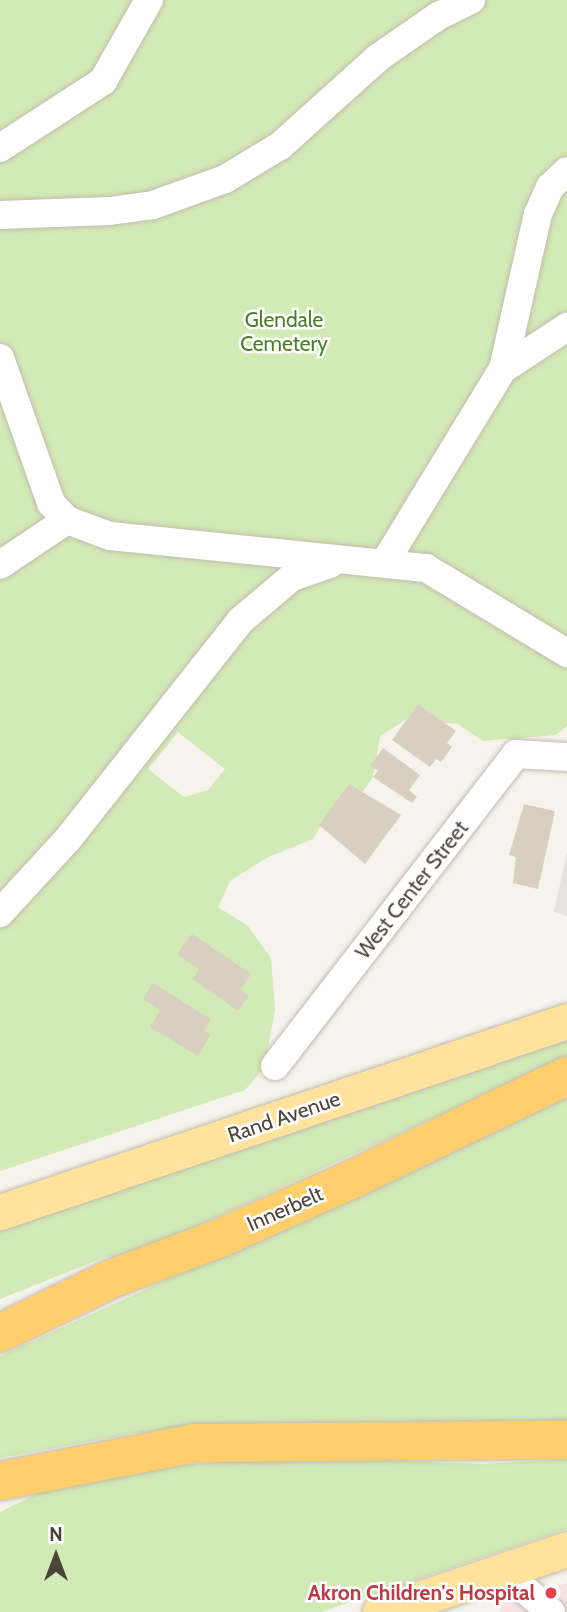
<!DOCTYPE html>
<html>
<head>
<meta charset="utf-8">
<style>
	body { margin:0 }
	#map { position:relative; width:567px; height:1612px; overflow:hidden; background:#f6f3ec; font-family:Cabin,sans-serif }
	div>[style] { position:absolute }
	.medical>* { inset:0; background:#f6e3e0 }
	.green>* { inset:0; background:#d2eab5 }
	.parking>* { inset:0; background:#e5e3e0 }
	.building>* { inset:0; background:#d8cfc1 }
	.roads { filter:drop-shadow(0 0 2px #c2bbae) drop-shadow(0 0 2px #c2bbae) }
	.minor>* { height:28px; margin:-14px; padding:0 14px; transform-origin:14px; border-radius:14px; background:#fff }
	.major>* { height:35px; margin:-17.5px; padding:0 17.5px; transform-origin:17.5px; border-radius:17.5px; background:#ffe39c }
	.highway>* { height:38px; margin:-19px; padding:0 19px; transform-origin:19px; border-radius:19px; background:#ffcf6e }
	.dots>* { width:19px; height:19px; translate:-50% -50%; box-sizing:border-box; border:4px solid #fff; border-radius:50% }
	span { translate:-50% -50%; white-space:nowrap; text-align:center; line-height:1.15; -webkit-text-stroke:5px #fff; paint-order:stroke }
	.park-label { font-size:21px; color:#4a7f2a }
	.street-label { font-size:21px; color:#4b4439 }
	.health-label { font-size:21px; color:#be3a42; font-weight:700 }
	.right { translate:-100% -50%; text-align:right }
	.north { position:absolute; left:21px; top:1521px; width:70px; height:70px; -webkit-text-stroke:5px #fff; paint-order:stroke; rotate:0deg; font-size:19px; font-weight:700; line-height:28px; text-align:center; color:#4b4439 }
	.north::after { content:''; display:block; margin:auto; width:24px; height:32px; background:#4b4439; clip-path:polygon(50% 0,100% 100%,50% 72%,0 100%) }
</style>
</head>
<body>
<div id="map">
	<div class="medical">
		<div style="clip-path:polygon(567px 1583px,567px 1612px,499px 1612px,503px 1603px)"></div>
	</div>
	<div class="green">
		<div style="clip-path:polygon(evenodd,0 0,567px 0,567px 726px,556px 735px,483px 741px,458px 724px,407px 719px,380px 736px,373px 777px,359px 797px,328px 813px,313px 839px,266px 858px,230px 881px,218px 907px,248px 926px,271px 958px,275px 1010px,269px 1043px,263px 1069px,245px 1090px,0 1171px,0 0,178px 732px,225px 769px,208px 790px,184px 797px,148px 769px,178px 732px)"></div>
		<div style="clip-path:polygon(567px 1039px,567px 1057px,131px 1256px,103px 1258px,0 1299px,0 1230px)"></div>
		<div style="clip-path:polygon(567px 1097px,567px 1424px,200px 1427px,136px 1433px,0 1458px,0 1356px)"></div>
		<div style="clip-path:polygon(296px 1457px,484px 1464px,567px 1459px,567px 1529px,321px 1612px,0 1612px,0 1512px,36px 1494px,94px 1478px,160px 1466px)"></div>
	</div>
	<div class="parking">
		<div style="clip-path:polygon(567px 852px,567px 916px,554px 912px)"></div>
	</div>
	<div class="building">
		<div style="clip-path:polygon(418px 704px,456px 731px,447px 743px,452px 747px,441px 762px,436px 759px,430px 767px,392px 740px)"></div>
		<div style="clip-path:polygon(383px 748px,420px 775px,409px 790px,417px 797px,412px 803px,373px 777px,378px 771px,370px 766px)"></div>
		<div style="clip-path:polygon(349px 784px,401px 815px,365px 864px,319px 825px)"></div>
		<div style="clip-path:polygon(524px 804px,555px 811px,538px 889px,513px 883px,516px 857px,509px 855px)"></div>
		<div style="clip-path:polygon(192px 934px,251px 974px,240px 990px,249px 996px,238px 1011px,192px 979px,199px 969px,177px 954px)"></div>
		<div style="clip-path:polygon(153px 983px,211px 1019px,204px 1031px,211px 1034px,198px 1056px,150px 1027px,160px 1010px,143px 999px)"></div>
	</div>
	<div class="roads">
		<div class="minor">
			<div style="left:0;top:148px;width:123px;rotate:-33deg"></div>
			<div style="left:103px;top:81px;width:93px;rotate:-60.4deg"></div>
			<div style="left:0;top:215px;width:110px;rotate:-2.1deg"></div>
			<div style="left:110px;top:211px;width:43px;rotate:-7.9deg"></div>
			<div style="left:153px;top:205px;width:77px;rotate:-19.9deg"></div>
			<div style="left:225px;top:179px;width:64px;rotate:-31deg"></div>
			<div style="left:280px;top:146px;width:133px;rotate:-42deg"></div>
			<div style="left:379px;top:57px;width:72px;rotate:-34.8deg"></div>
			<div style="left:438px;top:16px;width:37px;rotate:-26deg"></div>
			<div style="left:0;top:358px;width:154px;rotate:70.6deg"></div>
			<div style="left:51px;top:503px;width:23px;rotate:47deg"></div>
			<div style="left:67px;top:520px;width:46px;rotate:20.4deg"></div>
			<div style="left:110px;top:536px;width:318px;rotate:5.8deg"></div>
			<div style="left:426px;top:568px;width:165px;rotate:31.1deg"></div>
			<div style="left:503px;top:369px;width:159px;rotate:-77.3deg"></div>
			<div style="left:538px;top:214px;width:30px;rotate:-66deg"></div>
			<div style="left:550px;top:187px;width:23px;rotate:-43deg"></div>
			<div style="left:385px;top:562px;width:226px;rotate:-58.6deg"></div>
			<div style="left:503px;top:369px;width:77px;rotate:-33.3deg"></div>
			<div style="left:0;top:565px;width:81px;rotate:-33.9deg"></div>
			<div style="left:0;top:913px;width:100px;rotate:-47.4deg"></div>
			<div style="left:68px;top:839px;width:278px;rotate:-51.7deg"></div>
			<div style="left:240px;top:621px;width:68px;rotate:-40.2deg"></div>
			<div style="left:292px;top:577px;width:40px;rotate:-18.9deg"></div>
			<div style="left:275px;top:1066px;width:394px;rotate:-52.3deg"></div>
			<div style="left:516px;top:754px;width:51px;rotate:3.4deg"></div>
			<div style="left:503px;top:1571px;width:63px;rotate:40.5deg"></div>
		</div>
		<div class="major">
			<div style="left:0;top:1212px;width:598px;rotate:-18.62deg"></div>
			<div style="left:380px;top:1612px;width:197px;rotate:-18.6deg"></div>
		</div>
		<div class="highway">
			<div style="left:0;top:1333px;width:123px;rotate:-25.9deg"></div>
			<div style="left:111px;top:1279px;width:114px;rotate:-20.5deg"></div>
			<div style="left:218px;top:1239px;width:150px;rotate:-24deg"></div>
			<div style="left:355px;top:1178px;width:235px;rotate:-25.7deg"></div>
			<div style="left:0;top:1481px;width:199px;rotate:-11deg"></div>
			<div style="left:195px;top:1443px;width:372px;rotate:-0.5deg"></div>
		</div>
	</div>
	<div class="dots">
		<div style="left:551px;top:1593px;background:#e0444e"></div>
	</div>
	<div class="park-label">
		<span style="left:284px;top:332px">Glendale<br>Cemetery</span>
	</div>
	<div class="street-label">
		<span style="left:412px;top:890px;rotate:-52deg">West Center Street</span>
		<span style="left:284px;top:1117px;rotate:-19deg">Rand Avenue</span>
		<span style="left:285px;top:1209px;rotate:-24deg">Innerbelt</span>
	</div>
	<div class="health-label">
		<span class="right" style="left:535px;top:1593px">Akron Children's Hospital</span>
	</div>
	<div class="north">N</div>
</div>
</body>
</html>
